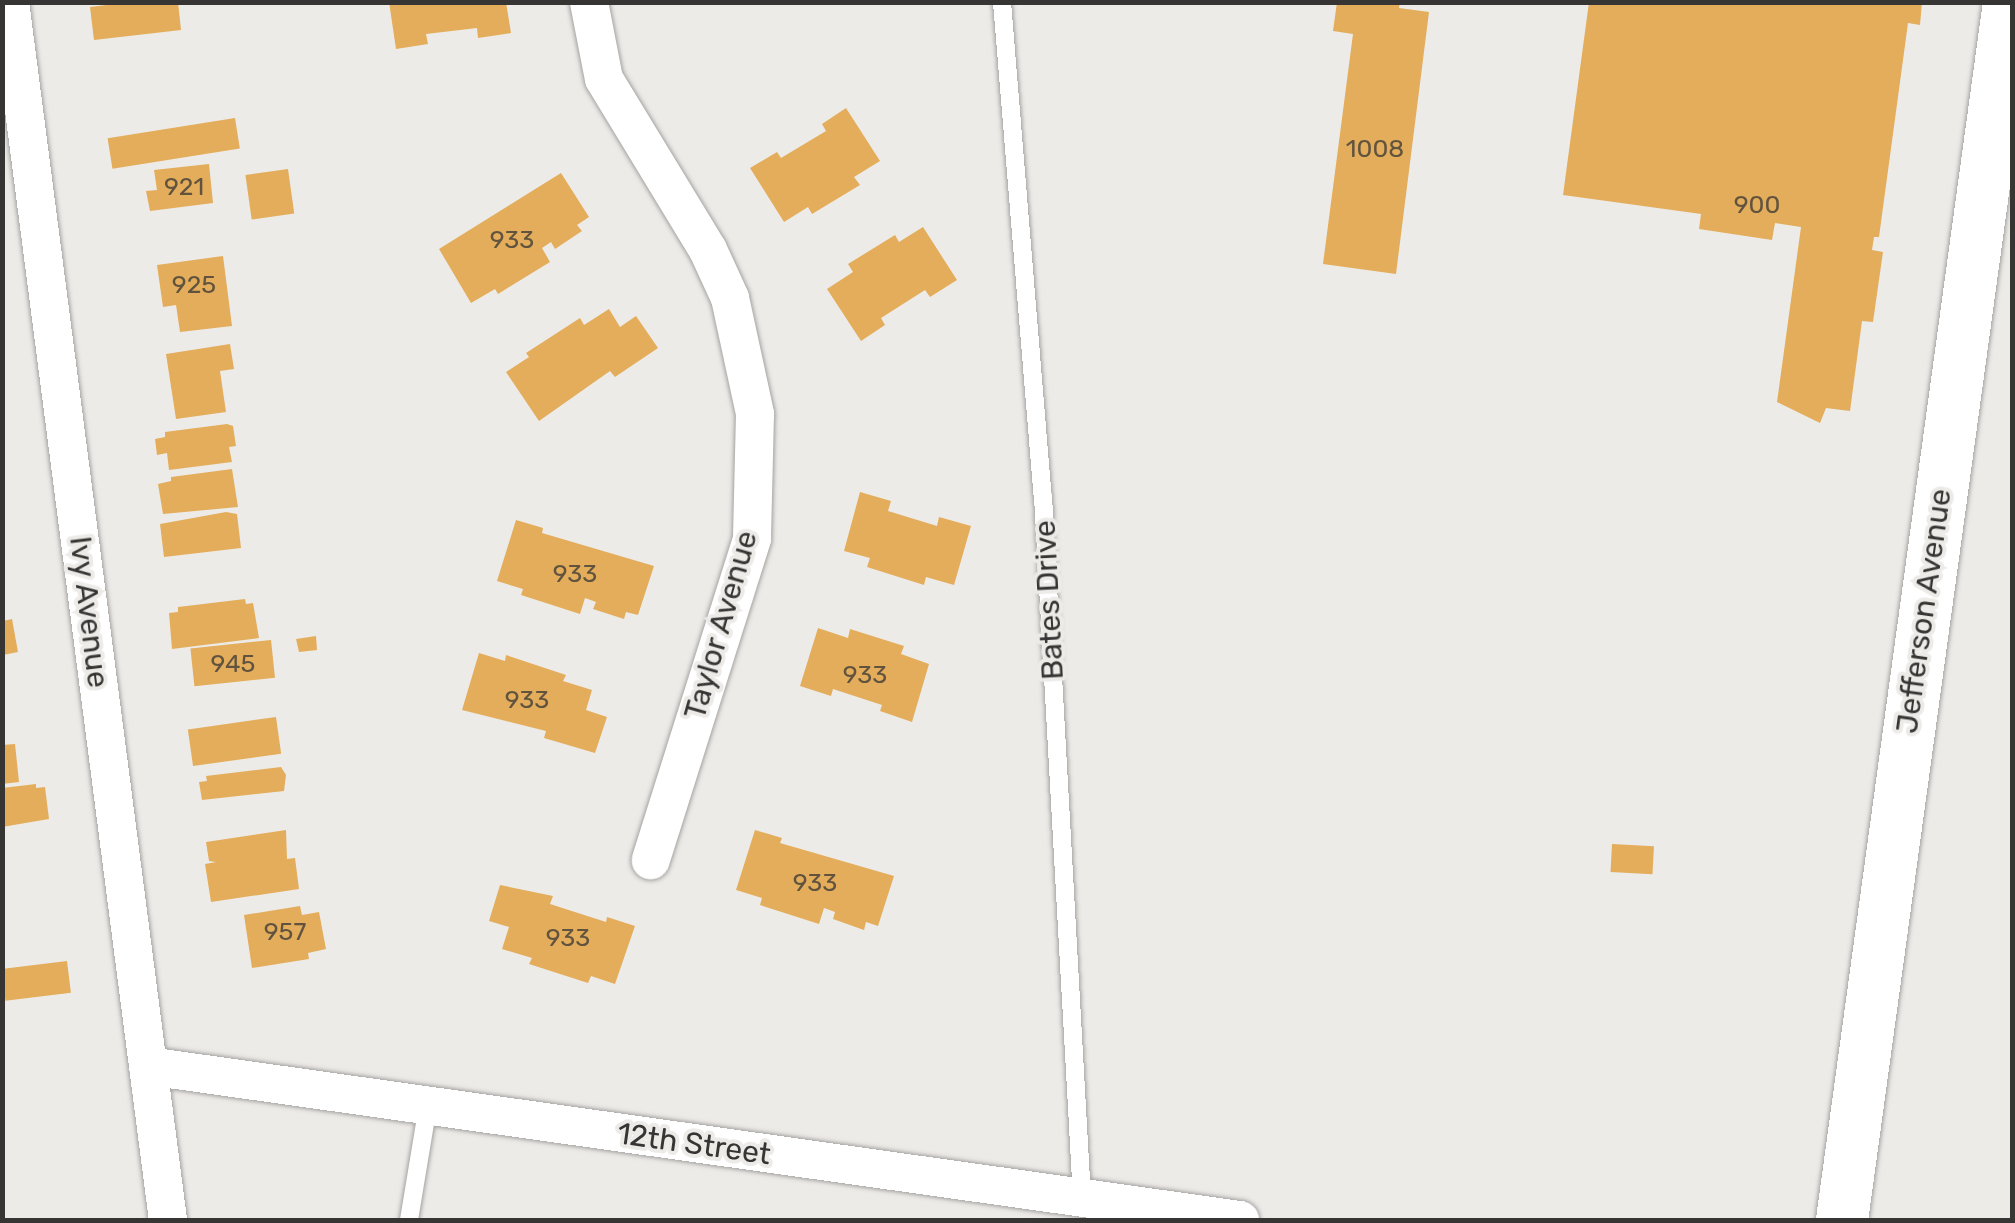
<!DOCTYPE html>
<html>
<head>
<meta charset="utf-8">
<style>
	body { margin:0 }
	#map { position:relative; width:2015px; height:1223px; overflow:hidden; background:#edebe8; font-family:Rubik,sans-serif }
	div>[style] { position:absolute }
	.building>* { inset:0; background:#e3ad5b; transform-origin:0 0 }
	.roads { filter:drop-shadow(0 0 2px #a5a3a1) drop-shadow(0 0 2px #a5a3a1) }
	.lane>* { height:18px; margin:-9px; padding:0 9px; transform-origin:9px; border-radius:9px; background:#fff }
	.street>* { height:38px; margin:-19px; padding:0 19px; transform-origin:19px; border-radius:19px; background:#fff }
	.secondary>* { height:52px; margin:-26px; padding:0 26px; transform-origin:26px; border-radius:26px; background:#fff }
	span { translate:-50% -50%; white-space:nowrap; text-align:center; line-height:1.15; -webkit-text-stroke:8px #edebe8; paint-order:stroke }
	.number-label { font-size:25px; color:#61533e }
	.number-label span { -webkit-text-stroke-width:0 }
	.street-label { font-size:30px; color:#363534 }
	.frame { position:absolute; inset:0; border:5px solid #363534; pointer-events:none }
</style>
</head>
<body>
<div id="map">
	<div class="building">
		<div style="clip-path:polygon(131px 2px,178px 2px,181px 30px,94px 40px,90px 7px)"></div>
		<div style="clip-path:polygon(389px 2px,506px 2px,511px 33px,478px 38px,477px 28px,426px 34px,428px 44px,396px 49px)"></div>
		<div style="clip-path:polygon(1337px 2px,1400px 2px,1399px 8px,1429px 12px,1396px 274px,1323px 264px,1353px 34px,1333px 31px)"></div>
		<div style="clip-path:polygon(1589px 2px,1922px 2px,1920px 25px,1908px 23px,1879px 237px,1874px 237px,1872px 250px,1883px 252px,1873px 322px,1862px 321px,1850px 411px,1826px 408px,1820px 423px,1777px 402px,1801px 227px,1775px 223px,1772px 240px,1699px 229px,1701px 214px,1563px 195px)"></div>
		<div style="clip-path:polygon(846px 108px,880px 161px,854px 177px,860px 185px,812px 214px,808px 207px,784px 222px,750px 168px,777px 152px,781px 158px,826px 131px,822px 124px)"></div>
		<div style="left:235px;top:118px;width:31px;height:129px;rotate:81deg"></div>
		<div style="clip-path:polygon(209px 164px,213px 203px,150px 211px,146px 191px,157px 190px,154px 170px)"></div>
		<div style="left:288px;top:169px;width:45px;height:43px;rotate:82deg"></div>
		<div style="clip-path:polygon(561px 173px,589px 217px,577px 225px,582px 231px,555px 249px,551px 242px,542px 248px,550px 262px,498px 294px,495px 289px,471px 303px,439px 249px)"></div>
		<div style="clip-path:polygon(923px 227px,957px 280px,930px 297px,925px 290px,881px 318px,885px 325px,861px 341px,827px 289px,853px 272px,848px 264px,895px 235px,899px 242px)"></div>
		<div style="clip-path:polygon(223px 256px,232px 326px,180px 332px,176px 305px,163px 307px,157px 265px)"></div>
		<div style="clip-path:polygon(609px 309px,620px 327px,636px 316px,658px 348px,615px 377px,610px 371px,539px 421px,506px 372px,529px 357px,526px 353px,580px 318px,584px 325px)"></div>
		<div style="clip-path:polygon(230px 344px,234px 369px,220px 371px,226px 412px,176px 419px,166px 354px)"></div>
		<div style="clip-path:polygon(227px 424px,233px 426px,236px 446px,229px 447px,232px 462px,169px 470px,167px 453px,157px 455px,155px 439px,165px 437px,165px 432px)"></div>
		<div style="clip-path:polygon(232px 469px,238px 507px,163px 514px,158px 484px,171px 481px,171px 477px)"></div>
		<div style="clip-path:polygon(860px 492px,891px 501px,888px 511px,937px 526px,939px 517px,971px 526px,954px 585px,926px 577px,924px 585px,867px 567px,870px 558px,844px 551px)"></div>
		<div style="clip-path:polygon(226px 512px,237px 514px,241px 548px,164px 557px,160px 524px)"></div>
		<div style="clip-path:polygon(516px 520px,543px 528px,542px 533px,654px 566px,638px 615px,626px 612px,624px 619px,593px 609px,596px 602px,585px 598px,580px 614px,521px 595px,523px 589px,497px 581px)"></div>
		<div style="clip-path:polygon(245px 599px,246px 604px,253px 603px,259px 638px,172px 649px,169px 613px,178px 612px,178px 607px)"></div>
		<div style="clip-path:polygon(12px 619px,18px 652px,3px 655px,3px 621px)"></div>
		<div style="clip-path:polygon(818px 628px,848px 638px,850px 629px,904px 646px,901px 654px,929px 664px,912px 722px,880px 711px,882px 705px,833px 689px,831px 696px,800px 686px)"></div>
		<div style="clip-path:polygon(316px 636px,317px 650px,299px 652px,296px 639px)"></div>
		<div style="left:271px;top:640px;width:38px;height:81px;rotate:84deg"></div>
		<div style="clip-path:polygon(479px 653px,505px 661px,506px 655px,566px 675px,563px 681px,592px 690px,586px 710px,607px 717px,595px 753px,544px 738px,546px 731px,462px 710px)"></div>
		<div style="left:276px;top:717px;width:37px;height:89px;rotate:82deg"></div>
		<div style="clip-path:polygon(15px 744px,19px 782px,2px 784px,2px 745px)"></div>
		<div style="clip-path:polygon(281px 767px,286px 775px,284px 791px,202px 800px,199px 782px,207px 781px,206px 776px)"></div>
		<div style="clip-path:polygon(36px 784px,36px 788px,45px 787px,49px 819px,2px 827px,2px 788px)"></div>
		<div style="clip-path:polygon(286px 830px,287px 859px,295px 858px,299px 889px,211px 902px,205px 864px,216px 862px,209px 861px,206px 842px)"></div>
		<div style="clip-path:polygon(755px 830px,782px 838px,780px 843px,894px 876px,878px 926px,866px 922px,864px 930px,833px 919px,835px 912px,824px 908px,819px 924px,760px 905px,762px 898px,736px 890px)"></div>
		<div style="left:1612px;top:844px;width:42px;height:28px;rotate:3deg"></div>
		<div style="clip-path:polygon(500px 885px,553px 896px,550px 904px,606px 922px,607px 917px,635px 926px,615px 984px,591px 976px,588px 983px,529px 964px,532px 958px,502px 949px,509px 927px,489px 921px)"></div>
		<div style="clip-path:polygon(300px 906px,302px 915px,319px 912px,326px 949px,308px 953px,309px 959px,252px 968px,244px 915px)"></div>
		<div style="left:67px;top:961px;width:32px;height:66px;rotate:83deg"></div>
	</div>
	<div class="roads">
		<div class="lane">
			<div style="left:1002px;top:2px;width:496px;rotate:85.3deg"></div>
			<div style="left:1043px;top:496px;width:704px;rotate:86.82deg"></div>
			<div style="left:409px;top:1220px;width:117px;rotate:-80.6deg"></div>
		</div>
		<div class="street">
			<div style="left:10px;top:2px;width:1228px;rotate:82.61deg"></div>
			<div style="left:589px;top:2px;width:78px;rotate:79deg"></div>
			<div style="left:604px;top:79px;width:200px;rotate:58.7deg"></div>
			<div style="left:708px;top:250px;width:53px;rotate:65.4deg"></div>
			<div style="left:730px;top:298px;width:119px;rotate:77.8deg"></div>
			<div style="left:755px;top:414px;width:125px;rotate:91.4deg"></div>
			<div style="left:752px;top:539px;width:337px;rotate:107.5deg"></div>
			<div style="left:148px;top:1066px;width:1103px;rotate:8.03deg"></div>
		</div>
		<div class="secondary">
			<div style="left:1842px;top:1220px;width:1229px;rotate:-82.19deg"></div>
		</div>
	</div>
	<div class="number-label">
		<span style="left:1375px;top:149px">1008</span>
		<span style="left:184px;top:187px">921</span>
		<span style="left:1757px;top:205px">900</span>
		<span style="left:512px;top:240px">933</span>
		<span style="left:194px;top:285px">925</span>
		<span style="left:575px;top:574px">933</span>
		<span style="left:233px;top:664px">945</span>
		<span style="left:865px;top:675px">933</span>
		<span style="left:527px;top:700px">933</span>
		<span style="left:815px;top:883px">933</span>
		<span style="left:285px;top:932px">957</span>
		<span style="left:568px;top:938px">933</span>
	</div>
	<div class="street-label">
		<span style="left:1049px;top:600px;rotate:-93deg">Bates Drive</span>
		<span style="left:1924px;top:611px;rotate:-82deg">Jefferson Avenue</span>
		<span style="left:89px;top:612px;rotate:83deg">Ivy Avenue</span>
		<span style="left:721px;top:625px;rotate:-74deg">Taylor Avenue</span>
		<span style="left:694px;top:1144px;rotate:8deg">12th Street</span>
	</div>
	<div class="frame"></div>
</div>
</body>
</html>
